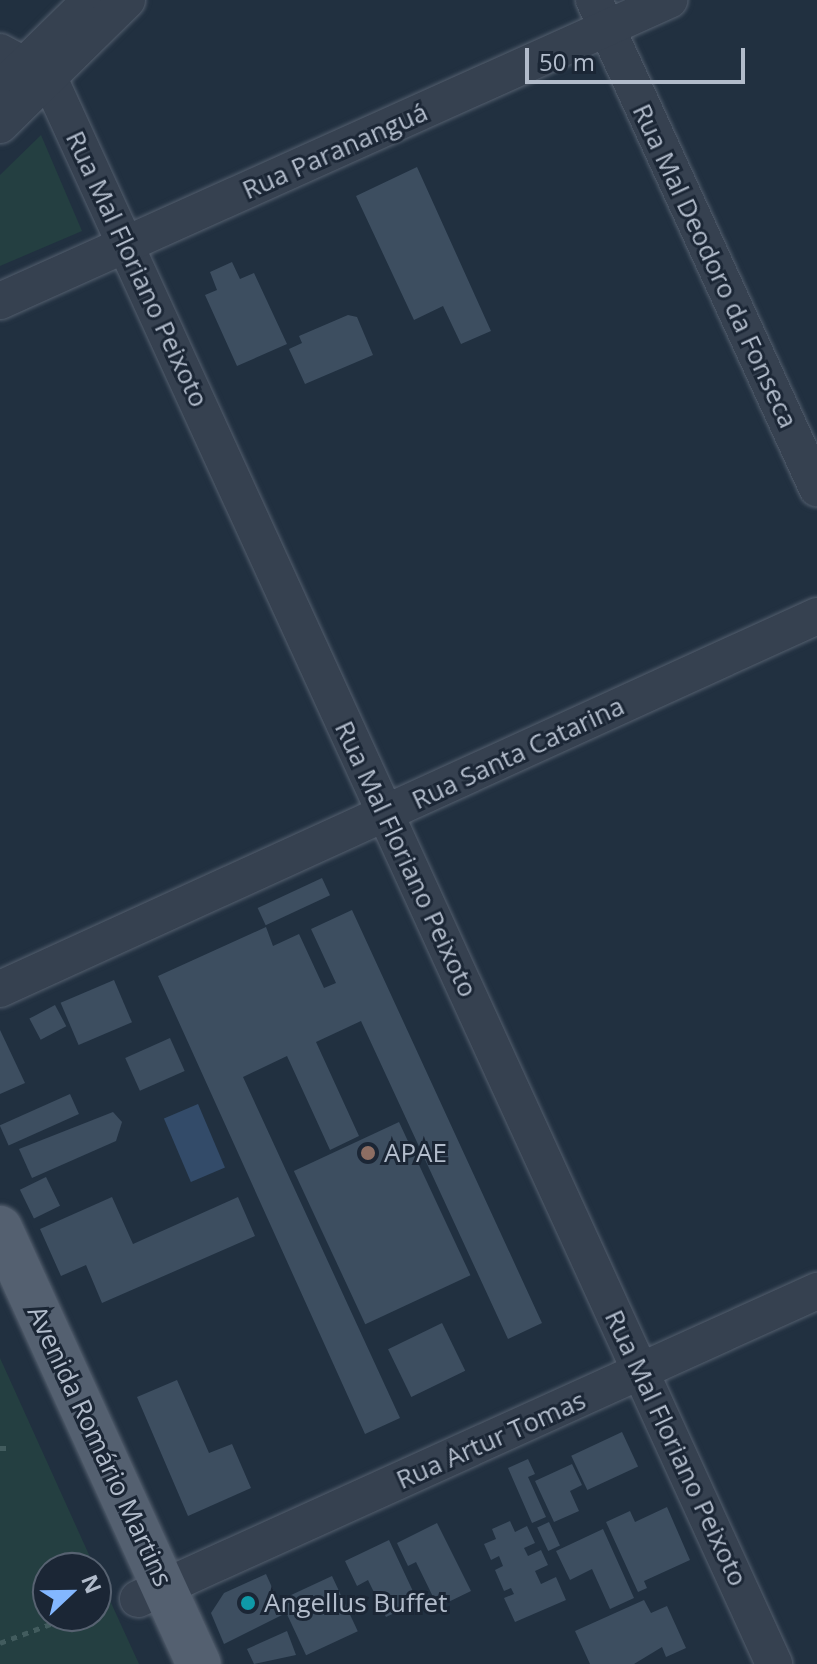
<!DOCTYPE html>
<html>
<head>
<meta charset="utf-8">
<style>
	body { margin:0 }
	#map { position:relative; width:817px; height:1664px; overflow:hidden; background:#213040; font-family:"Open Sans",sans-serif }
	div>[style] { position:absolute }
	.green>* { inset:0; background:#243f41 }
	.water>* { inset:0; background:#334b69; transform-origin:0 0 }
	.building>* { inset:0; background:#3d4e60; transform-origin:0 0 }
	.path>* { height:5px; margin-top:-2.5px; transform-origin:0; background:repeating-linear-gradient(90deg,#425c5e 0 6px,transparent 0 12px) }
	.roads { filter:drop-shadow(0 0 2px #545f6e) drop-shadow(0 0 2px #545f6e) }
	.minor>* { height:36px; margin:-18px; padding:0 18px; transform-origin:18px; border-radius:18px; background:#364150 }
	.major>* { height:44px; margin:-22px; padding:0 22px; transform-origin:22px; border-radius:22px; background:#546070 }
	.dots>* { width:22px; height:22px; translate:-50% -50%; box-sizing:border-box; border:4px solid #1b2635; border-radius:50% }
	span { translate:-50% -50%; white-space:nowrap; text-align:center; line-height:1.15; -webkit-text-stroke:6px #1b2635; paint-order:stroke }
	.street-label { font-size:26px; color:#b2bccb }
	.poi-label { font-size:26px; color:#b2bccb }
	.left { translate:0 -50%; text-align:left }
	.north { position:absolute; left:32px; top:1552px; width:80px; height:80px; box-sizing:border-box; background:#1b2635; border:2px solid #576271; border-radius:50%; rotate:68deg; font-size:22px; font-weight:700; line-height:32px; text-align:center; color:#b2bccb }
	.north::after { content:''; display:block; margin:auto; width:28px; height:36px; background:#83b7ff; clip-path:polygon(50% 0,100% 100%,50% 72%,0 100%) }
	.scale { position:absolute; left:525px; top:48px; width:220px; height:36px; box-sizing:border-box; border:4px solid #b2bccb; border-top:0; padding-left:10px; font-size:24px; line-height:28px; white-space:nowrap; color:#b2bccb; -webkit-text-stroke:6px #1b2635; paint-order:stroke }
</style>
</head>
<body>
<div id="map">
	<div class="green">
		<div style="clip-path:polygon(41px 135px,82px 231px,0 266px,0 175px)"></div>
		<div style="clip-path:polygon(0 1358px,95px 1568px,48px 1568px,48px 1616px,96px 1616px,96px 1570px,139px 1664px,0 1664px)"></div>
	</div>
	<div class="water">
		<div style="left:198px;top:1104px;width:69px;height:37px;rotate:67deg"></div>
	</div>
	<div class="building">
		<div style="clip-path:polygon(417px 167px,491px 331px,461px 344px,443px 306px,414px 320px,356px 196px)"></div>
		<div style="clip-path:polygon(232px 262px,240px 279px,254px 273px,287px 344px,237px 366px,205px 295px,217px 290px,210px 272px)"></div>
		<div style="clip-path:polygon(348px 315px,357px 317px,373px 355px,305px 384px,289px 349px,302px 343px,299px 336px)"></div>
		<div style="left:322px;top:878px;width:19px;height:71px;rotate:65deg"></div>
		<div style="clip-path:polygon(352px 910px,542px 1323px,508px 1339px,361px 1021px,316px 1042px,359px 1136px,330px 1150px,287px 1056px,243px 1077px,400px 1418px,365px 1434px,158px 976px,266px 927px,273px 946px,299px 934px,324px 988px,336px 983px,311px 929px)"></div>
		<div style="left:114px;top:980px;width:46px;height:58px;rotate:67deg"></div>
		<div style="left:55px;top:1005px;width:24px;height:29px;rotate:62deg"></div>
		<div style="clip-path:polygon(0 1030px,25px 1083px,0 1094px)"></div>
		<div style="left:170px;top:1038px;width:36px;height:49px;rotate:66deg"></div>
		<div style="left:70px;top:1094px;width:22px;height:77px;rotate:66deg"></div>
		<div style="clip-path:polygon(113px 1112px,122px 1122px,116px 1141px,32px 1178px,19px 1149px)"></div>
		<div style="left:399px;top:1122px;width:169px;height:116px;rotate:65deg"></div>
		<div style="left:46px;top:1177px;width:32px;height:29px;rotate:64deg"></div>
		<div style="clip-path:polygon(112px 1197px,133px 1244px,238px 1197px,255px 1236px,102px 1303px,86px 1265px,61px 1276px,40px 1229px)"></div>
		<div style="left:442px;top:1323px;width:53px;height:60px;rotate:64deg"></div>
		<div style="clip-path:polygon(177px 1380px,209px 1453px,232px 1444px,251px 1488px,188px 1516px,137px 1397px)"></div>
		<div style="left:622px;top:1432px;width:38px;height:56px;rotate:65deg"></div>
		<div style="clip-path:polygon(528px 1459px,535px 1474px,528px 1477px,546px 1517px,532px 1523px,508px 1468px)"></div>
		<div style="clip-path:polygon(572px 1464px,582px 1485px,570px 1491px,579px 1511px,554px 1522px,535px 1481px)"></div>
		<div style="clip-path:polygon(667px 1507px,690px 1560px,644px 1581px,647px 1588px,638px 1592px,606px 1522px,630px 1511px,635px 1522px)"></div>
		<div style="clip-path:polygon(510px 1521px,515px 1532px,527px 1526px,535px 1543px,524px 1548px,528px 1556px,541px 1550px,548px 1565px,535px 1571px,541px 1584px,556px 1577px,566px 1600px,515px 1622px,504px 1598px,514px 1594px,511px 1588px,504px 1591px,495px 1570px,503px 1566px,499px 1556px,491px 1560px,484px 1544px,496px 1539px,492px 1529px)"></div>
		<div style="left:549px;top:1522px;width:26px;height:13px;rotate:65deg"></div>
		<div style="clip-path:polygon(437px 1523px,471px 1591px,438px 1607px,416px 1562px,408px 1566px,397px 1543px)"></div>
		<div style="clip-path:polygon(603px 1529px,634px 1598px,610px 1609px,592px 1569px,570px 1580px,556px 1551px)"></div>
		<div style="clip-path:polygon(389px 1540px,418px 1602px,386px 1617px,368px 1580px,357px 1586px,345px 1561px)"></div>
		<div style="clip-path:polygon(266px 1574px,284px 1614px,224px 1644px,211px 1613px,224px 1593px)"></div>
		<div style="left:332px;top:1576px;width:61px;height:57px;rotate:65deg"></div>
		<div style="clip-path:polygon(644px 1600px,651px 1613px,667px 1606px,686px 1648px,666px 1657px,662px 1647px,634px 1664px,590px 1664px,575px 1631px)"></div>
		<div style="clip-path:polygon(287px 1631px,296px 1655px,254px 1664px,247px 1649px)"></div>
	</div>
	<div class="path">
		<div style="left:0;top:1448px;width:8px"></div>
		<div style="left:0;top:1643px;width:77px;rotate:-20.6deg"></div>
	</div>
	<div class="roads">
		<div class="minor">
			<div style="left:594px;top:0;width:537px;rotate:65.44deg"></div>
			<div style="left:0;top:52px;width:55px;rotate:28deg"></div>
			<div style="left:49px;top:78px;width:1744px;rotate:65.43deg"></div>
			<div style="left:0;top:89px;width:127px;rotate:-44.4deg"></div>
			<div style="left:0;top:125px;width:178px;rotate:-44.5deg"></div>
			<div style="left:0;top:301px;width:734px;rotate:-24.22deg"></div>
			<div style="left:0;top:989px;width:898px;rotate:-24.54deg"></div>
			<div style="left:138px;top:1599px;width:746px;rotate:-24.4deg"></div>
		</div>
		<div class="major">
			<div style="left:0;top:1228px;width:479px;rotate:65.5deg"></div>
		</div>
	</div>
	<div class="dots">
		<div style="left:368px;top:1153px;background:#8d6e63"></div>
		<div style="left:248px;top:1603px;background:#0f9aa8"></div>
	</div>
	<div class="street-label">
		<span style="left:335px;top:151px;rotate:-24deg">Rua Parananguá</span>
		<span style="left:715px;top:266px;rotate:65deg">Rua Mal Deodoro da Fonseca</span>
		<span style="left:137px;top:269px;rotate:65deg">Rua Mal Floriano Peixoto</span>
		<span style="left:518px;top:753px;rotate:-25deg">Rua Santa Catarina</span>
		<span style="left:406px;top:859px;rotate:65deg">Rua Mal Floriano Peixoto</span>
		<span style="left:491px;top:1440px;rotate:-24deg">Rua Artur Tomas</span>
		<span style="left:100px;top:1446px;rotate:65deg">Avenida Romário Martins</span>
		<span style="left:676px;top:1448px;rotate:65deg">Rua Mal Floriano Peixoto</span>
	</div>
	<div class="poi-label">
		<span class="left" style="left:384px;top:1153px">APAE</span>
		<span class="left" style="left:264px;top:1603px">Angellus Buffet</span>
	</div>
	<div class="north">N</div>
	<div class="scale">50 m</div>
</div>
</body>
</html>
